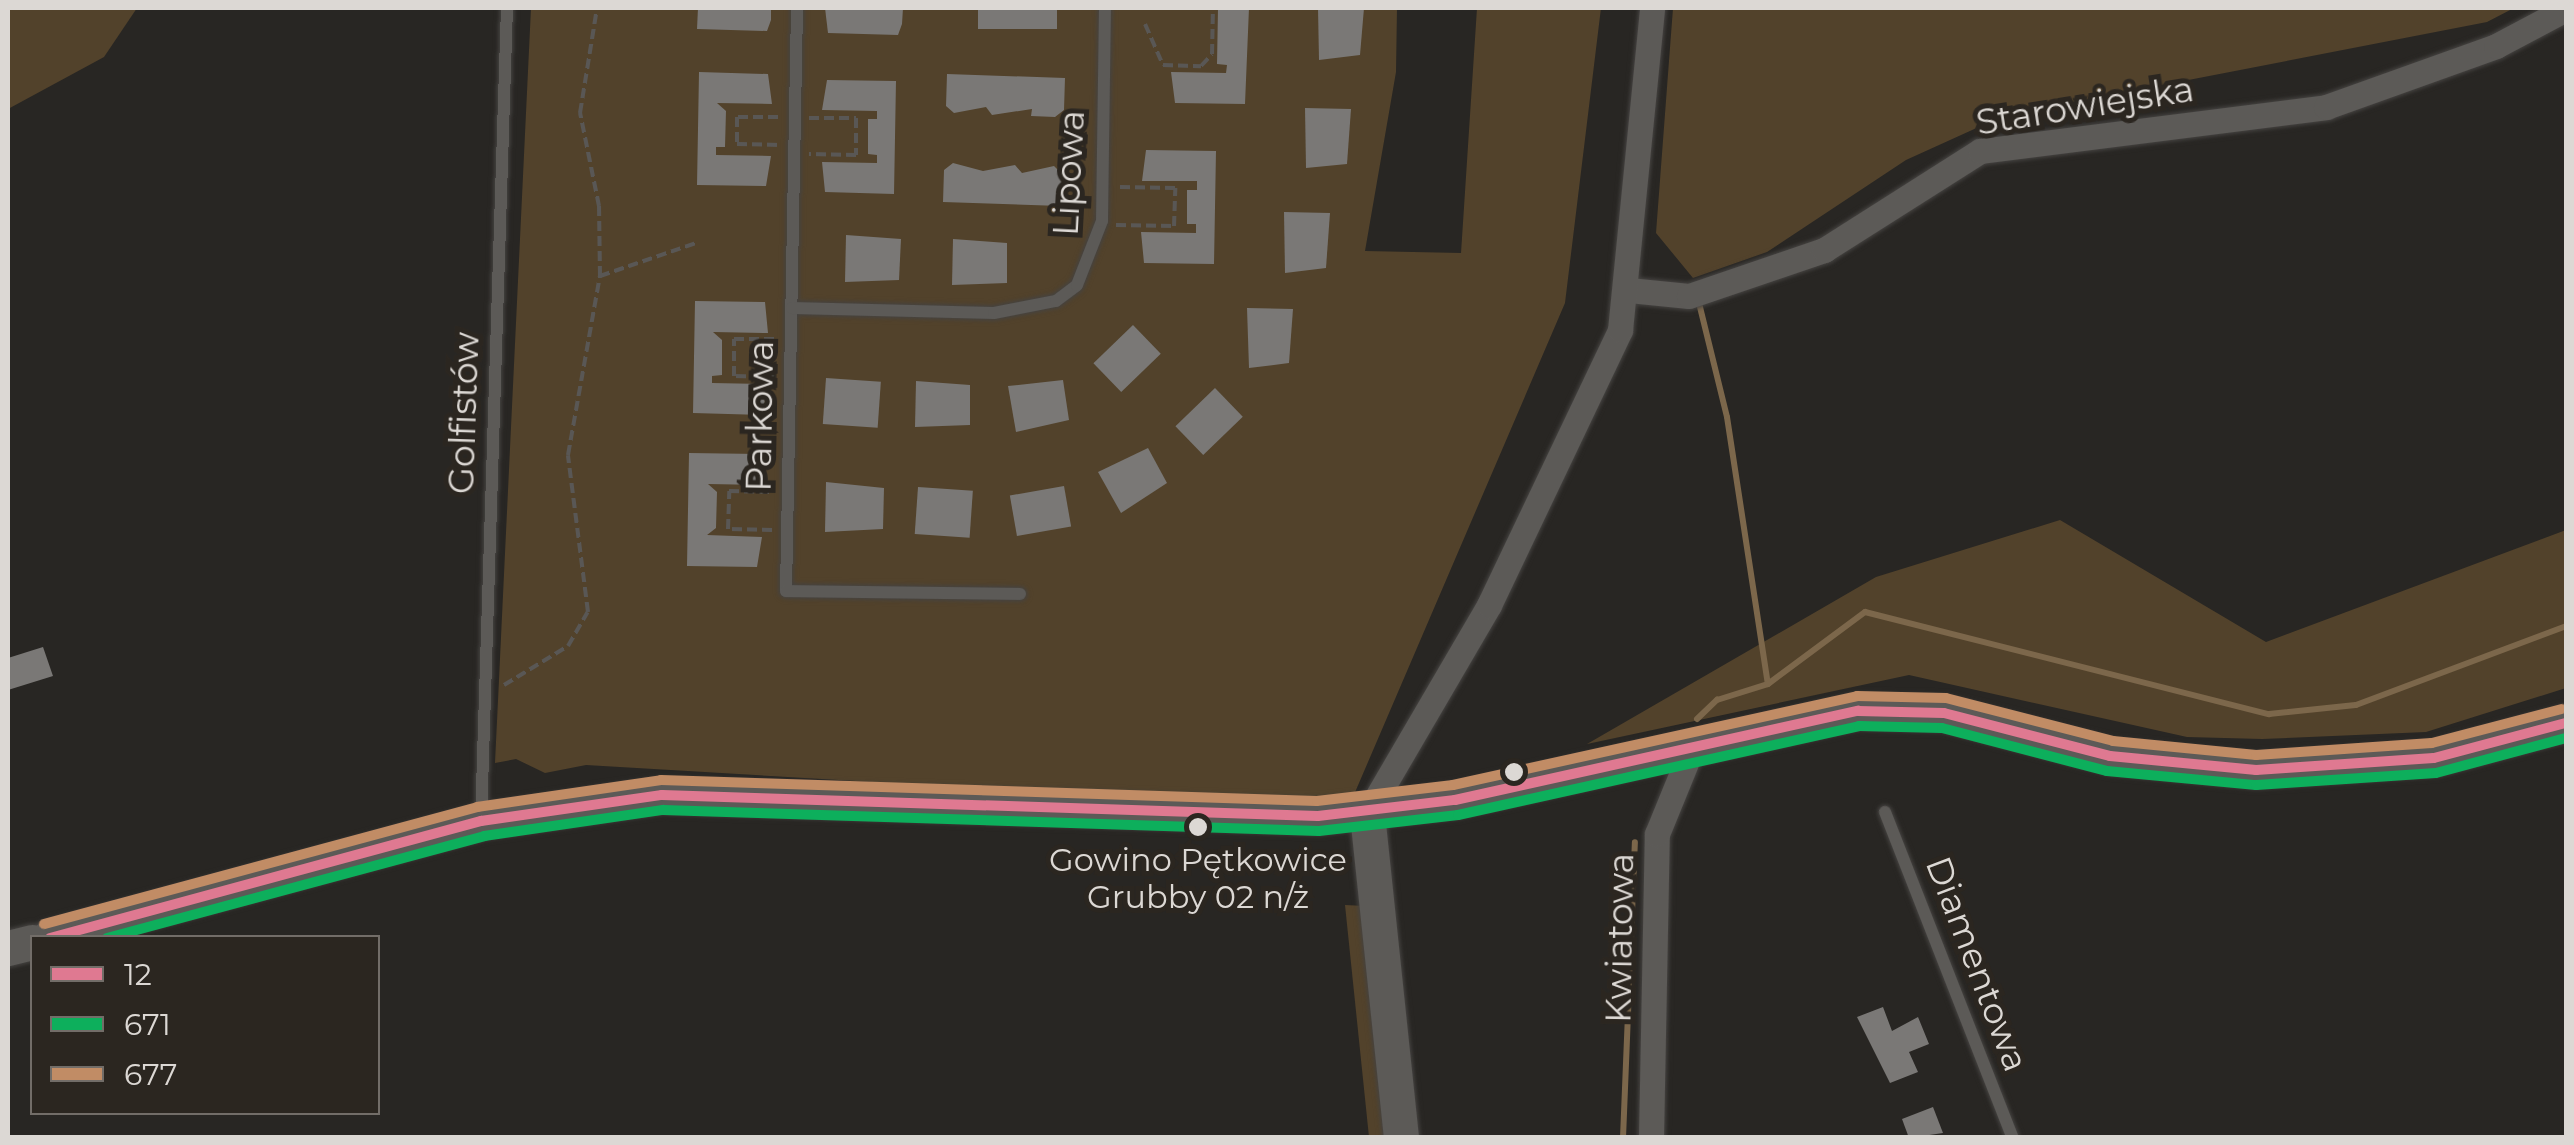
<!DOCTYPE html>
<html>
<head>
<meta charset="utf-8">
<style>
	body { margin:0 }
	#map { position:relative; width:2574px; height:1145px; overflow:hidden; background:#282623; font-family:Montserrat,sans-serif }
	div>[style] { position:absolute }
	.green>* { inset:0; background:#52422b }
	.stream>* { height:6px; margin:-3px; padding:0 3px; transform-origin:3px; border-radius:3px; background:#7c674b }
	.building>* { inset:0; background:#7a7876; transform-origin:0 0 }
	.path>* { height:4px; margin-top:-2px; transform-origin:0; background:repeating-linear-gradient(90deg,#595755 0 10px,transparent 0 15px) }
	.roads { filter:drop-shadow(0 0 2px #454341) drop-shadow(0 0 2px #454341) }
	.lane>* { height:12px; margin:-6px; padding:0 6px; transform-origin:6px; border-radius:6px; background:#5c5a57 }
	.street>* { height:25px; margin:-12.5px; padding:0 12.5px; transform-origin:12.5px; border-radius:12.5px; background:#5c5a57 }
	.secondary>* { height:35px; margin:-17.5px; padding:0 17.5px; transform-origin:17.5px; border-radius:17.5px; background:#5c5a57 }
	.bus-1>* { height:10px; margin:-5px; padding:0 5px; transform-origin:5px; border-radius:5px; background:#df7991 }
	.bus-2>* { height:10px; margin:-5px; padding:0 5px; transform-origin:5px; border-radius:5px; background:#0daf5c }
	.bus-3>* { height:10px; margin:-5px; padding:0 5px; transform-origin:5px; border-radius:5px; background:#c18c65 }
	.dots>* { width:28px; height:28px; translate:-50% -50%; box-sizing:border-box; border:5px solid #2b2620; border-radius:50% }
	span { translate:-50% -50%; white-space:nowrap; text-align:center; line-height:1.15; -webkit-text-stroke:10px #2b2620; paint-order:stroke }
	.bus-label { font-size:32px; color:#dcd8d4 }
	.street-label { font-size:35px; color:#dcd8d4 }
	.frame { position:absolute; inset:0; border:10px solid #dcd8d4; pointer-events:none }
	.legend { position:absolute; left:30px; top:935px; width:350px; height:180px; box-sizing:border-box; background:#2b2620; border:2px solid #726d68; margin:0; padding:12px 18px; list-style:none; font-size:30px; color:#dcd8d4 }
	.legend li { display:flex; align-items:center; gap:20px; height:50px }
	.legend b { width:50px; border:2px solid #726d68 }
</style>
</head>
<body>
<div id="map">
	<div class="green">
		<div style="clip-path:polygon(8px 8px,137px 8px,104px 57px,8px 109px)"></div>
		<div style="clip-path:polygon(531px 8px,1397px 8px,1396px 72px,1365px 251px,1461px 253px,1477px 8px,1601px 8px,1565px 303px,1353px 797px,1093px 795px,586px 765px,545px 773px,516px 759px,495px 763px)"></div>
		<div style="clip-path:polygon(1673px 8px,2514px 8px,2487px 22px,2003px 116px,1906px 160px,1767px 252px,1693px 278px,1656px 233px)"></div>
		<div style="clip-path:polygon(2060px 520px,2266px 642px,2566px 530px,2566px 688px,2426px 732px,2262px 739px,2187px 737px,1909px 675px,1587px 744px,1876px 577px)"></div>
		<div style="clip-path:polygon(1345px 905px,1365px 906px,1392px 1137px,1369px 1137px)"></div>
	</div>
	<div class="stream">
		<div style="left:1699px;top:303px;width:117px;rotate:76.2deg"></div>
		<div style="left:1727px;top:417px;width:270px;rotate:81.3deg"></div>
		<div style="left:1697px;top:719px;width:28px;rotate:-44deg"></div>
		<div style="left:1717px;top:700px;width:53px;rotate:-17.4deg"></div>
		<div style="left:1768px;top:684px;width:121px;rotate:-36.6deg"></div>
		<div style="left:1865px;top:612px;width:417px;rotate:14.2deg"></div>
		<div style="left:2269px;top:714px;width:87px;rotate:-5.9deg"></div>
		<div style="left:2356px;top:705px;width:224px;rotate:-20.6deg"></div>
		<div style="left:1623px;top:1138px;width:296px;rotate:-87.7deg"></div>
	</div>
	<div class="building">
		<div style="clip-path:polygon(698px 8px,771px 8px,771px 20px,767px 31px,697px 29px)"></div>
		<div style="clip-path:polygon(825px 8px,903px 8px,902px 24px,898px 35px,828px 33px)"></div>
		<div style="left:978px;top:8px;width:79px;height:21px"></div>
		<div style="clip-path:polygon(1218px 8px,1249px 8px,1245px 104px,1175px 103px,1171px 72px,1226px 73px,1227px 65px,1217px 64px)"></div>
		<div style="clip-path:polygon(1318px 8px,1364px 8px,1360px 55px,1319px 60px)"></div>
		<div style="clip-path:polygon(699px 72px,768px 74px,772px 104px,717px 103px,726px 111px,725px 147px,716px 147px,716px 155px,771px 156px,766px 186px,697px 185px)"></div>
		<div style="clip-path:polygon(947px 74px,1065px 78px,1064px 110px,1055px 117px,1031px 116px,1032px 109px,992px 115px,986px 107px,954px 113px,946px 106px)"></div>
		<div style="clip-path:polygon(827px 80px,896px 81px,894px 194px,825px 192px,822px 162px,877px 163px,877px 155px,868px 154px,868px 119px,877px 119px,877px 111px,822px 110px)"></div>
		<div style="clip-path:polygon(1305px 108px,1351px 109px,1347px 164px,1306px 168px)"></div>
		<div style="clip-path:polygon(1146px 150px,1216px 151px,1214px 264px,1144px 263px,1141px 232px,1196px 233px,1196px 224px,1187px 224px,1187px 190px,1197px 190px,1197px 181px,1142px 181px)"></div>
		<div style="clip-path:polygon(953px 163px,983px 171px,1015px 165px,1022px 173px,1054px 166px,1062px 174px,1061px 206px,943px 202px,944px 170px)"></div>
		<div style="clip-path:polygon(1284px 212px,1330px 213px,1326px 268px,1285px 273px)"></div>
		<div style="clip-path:polygon(846px 235px,901px 239px,899px 280px,845px 282px)"></div>
		<div style="clip-path:polygon(953px 239px,1007px 243px,1007px 283px,952px 285px)"></div>
		<div style="clip-path:polygon(695px 301px,765px 302px,768px 333px,713px 332px,722px 340px,722px 375px,712px 376px,712px 383px,767px 384px,763px 415px,693px 413px)"></div>
		<div style="clip-path:polygon(1247px 308px,1293px 309px,1289px 363px,1249px 368px)"></div>
		<div style="left:1133px;top:325px;width:40px;height:55px;rotate:46deg"></div>
		<div style="left:826px;top:378px;width:55px;height:46px;rotate:4deg"></div>
		<div style="clip-path:polygon(1063px 380px,1069px 420px,1016px 432px,1008px 386px)"></div>
		<div style="clip-path:polygon(916px 381px,970px 385px,970px 425px,915px 427px)"></div>
		<div style="left:1215px;top:388px;width:40px;height:55px;rotate:46deg"></div>
		<div style="clip-path:polygon(1148px 448px,1167px 483px,1121px 513px,1098px 472px)"></div>
		<div style="clip-path:polygon(689px 453px,759px 454px,763px 485px,708px 484px,717px 492px,716px 528px,707px 535px,762px 537px,757px 567px,687px 566px)"></div>
		<div style="clip-path:polygon(826px 482px,884px 488px,883px 529px,825px 532px)"></div>
		<div style="left:1064px;top:486px;width:41px;height:55px;rotate:80deg"></div>
		<div style="left:918px;top:487px;width:55px;height:47px;rotate:4deg"></div>
		<div style="clip-path:polygon(43px 647px,53px 676px,8px 690px,8px 658px)"></div>
		<div style="clip-path:polygon(1883px 1007px,1892px 1031px,1918px 1017px,1929px 1044px,1909px 1052px,1918px 1072px,1890px 1083px,1857px 1017px)"></div>
		<div style="clip-path:polygon(1933px 1107px,1943px 1133px,1909px 1138px,1902px 1119px)"></div>
	</div>
	<div class="path">
		<div style="left:1145px;top:24px;width:45px;rotate:66.3deg"></div>
		<div style="left:1163px;top:65px;width:38px;rotate:2deg"></div>
		<div style="left:1201px;top:66px;width:16px;rotate:-47deg"></div>
		<div style="left:1212px;top:54px;width:46px;rotate:-88.8deg"></div>
		<div style="left:778px;top:117px;width:41px;rotate:180deg"></div>
		<div style="left:737px;top:117px;width:27px;rotate:90deg"></div>
		<div style="left:737px;top:144px;width:43px;rotate:1.3deg"></div>
		<div style="left:809px;top:118px;width:47px"></div>
		<div style="left:856px;top:118px;width:37px;rotate:90deg"></div>
		<div style="left:856px;top:155px;width:47px;rotate:-178.8deg"></div>
		<div style="left:1116px;top:225px;width:58px;rotate:1deg"></div>
		<div style="left:1174px;top:226px;width:38px;rotate:-88deg"></div>
		<div style="left:1175px;top:188px;width:55px;rotate:-179deg"></div>
		<div style="left:600px;top:276px;width:102px;rotate:-19deg"></div>
		<div style="left:776px;top:377px;width:42px;rotate:-178.6deg"></div>
		<div style="left:734px;top:376px;width:37px;rotate:-90deg"></div>
		<div style="left:734px;top:339px;width:42px"></div>
		<div style="left:772px;top:530px;width:44px;rotate:-178.7deg"></div>
		<div style="left:728px;top:529px;width:38px;rotate:-88deg"></div>
		<div style="left:729px;top:491px;width:45px;rotate:1.3deg"></div>
		<div style="left:504px;top:685px;width:75px;rotate:-31.4deg"></div>
		<div style="left:568px;top:646px;width:39px;rotate:-60deg"></div>
		<div style="left:588px;top:612px;width:158px;rotate:-97.3deg"></div>
		<div style="left:568px;top:455px;width:182px;rotate:-79.9deg"></div>
		<div style="left:600px;top:276px;width:70px;rotate:-90.8deg"></div>
		<div style="left:599px;top:206px;width:95px;rotate:-101.5deg"></div>
		<div style="left:580px;top:113px;width:106px;rotate:-80.8deg"></div>
	</div>
	<div class="roads">
		<div class="lane">
			<div style="left:797px;top:8px;width:583px;rotate:91.08deg"></div>
			<div style="left:786px;top:591px;width:234px;rotate:0.7deg"></div>
			<div style="left:792px;top:308px;width:202px;rotate:1.4deg"></div>
			<div style="left:994px;top:313px;width:63px;rotate:-11deg"></div>
			<div style="left:1056px;top:301px;width:26px;rotate:-37deg"></div>
			<div style="left:1077px;top:285px;width:69px;rotate:-68.7deg"></div>
			<div style="left:1102px;top:221px;width:213px;rotate:-89.2deg"></div>
			<div style="left:1885px;top:812px;width:350px;rotate:68.6deg"></div>
			<div style="left:481px;top:820px;width:812px;rotate:-88.17deg"></div>
		</div>
		<div class="street">
			<div style="left:1629px;top:290px;width:60px;rotate:5.7deg"></div>
			<div style="left:1689px;top:296px;width:143px;rotate:-18.8deg"></div>
			<div style="left:1824px;top:250px;width:185px;rotate:-32.4deg"></div>
			<div style="left:1980px;top:151px;width:349px;rotate:-7.2deg"></div>
			<div style="left:2326px;top:107px;width:181px;rotate:-19.7deg"></div>
			<div style="left:2496px;top:46px;width:79px;rotate:-27.9deg"></div>
			<div style="left:1367px;top:814px;width:242px;rotate:-59.7deg"></div>
			<div style="left:1489px;top:605px;width:305px;rotate:-64.5deg"></div>
			<div style="left:1620px;top:330px;width:324px;rotate:-84.3deg"></div>
			<div style="left:1651px;top:1138px;width:304px;rotate:-88.9deg"></div>
			<div style="left:1657px;top:834px;width:95px;rotate:-67.8deg"></div>
		</div>
		<div class="secondary">
			<div style="left:1367px;top:814px;width:326px;rotate:84deg"></div>
			<div style="left:48px;top:938px;width:449px;rotate:-15.1deg"></div>
			<div style="left:481px;top:821px;width:183px;rotate:-8.2deg"></div>
			<div style="left:662px;top:795px;width:656px;rotate:1.83deg"></div>
			<div style="left:1318px;top:816px;width:138px;rotate:-6.7deg"></div>
			<div style="left:1455px;top:800px;width:413px;rotate:-12.5deg"></div>
			<div style="left:1858px;top:711px;width:86px;rotate:1.3deg"></div>
			<div style="left:1944px;top:713px;width:171px;rotate:14.5deg"></div>
			<div style="left:2110px;top:756px;width:147px;rotate:5.5deg"></div>
			<div style="left:2256px;top:770px;width:178px;rotate:-3.9deg"></div>
			<div style="left:2434px;top:758px;width:137px;rotate:-14.9deg"></div>
			<div style="left:8px;top:948px;width:25px;rotate:-14deg"></div>
		</div>
	</div>
	<div class="bus-1">
		<div style="left:50px;top:938px;width:447px;rotate:-15.2deg"></div>
		<div style="left:481px;top:821px;width:183px;rotate:-8.2deg"></div>
		<div style="left:662px;top:795px;width:656px;rotate:1.83deg"></div>
		<div style="left:1318px;top:816px;width:138px;rotate:-6.7deg"></div>
		<div style="left:1455px;top:800px;width:413px;rotate:-12.5deg"></div>
		<div style="left:1858px;top:711px;width:86px;rotate:1.3deg"></div>
		<div style="left:1944px;top:713px;width:171px;rotate:14.5deg"></div>
		<div style="left:2110px;top:756px;width:147px;rotate:5.5deg"></div>
		<div style="left:2256px;top:770px;width:178px;rotate:-3.9deg"></div>
		<div style="left:2434px;top:758px;width:137px;rotate:-14.9deg"></div>
	</div>
	<div class="bus-2">
		<div style="left:107px;top:938px;width:391px;rotate:-15.1deg"></div>
		<div style="left:484px;top:836px;width:181px;rotate:-8.3deg"></div>
		<div style="left:663px;top:810px;width:656px;rotate:1.83deg"></div>
		<div style="left:1319px;top:831px;width:140px;rotate:-6.6deg"></div>
		<div style="left:1458px;top:815px;width:411px;rotate:-12.5deg"></div>
		<div style="left:1859px;top:726px;width:83px;rotate:1.4deg"></div>
		<div style="left:1942px;top:728px;width:171px;rotate:14.6deg"></div>
		<div style="left:2107px;top:771px;width:150px;rotate:5.4deg"></div>
		<div style="left:2256px;top:785px;width:180px;rotate:-3.8deg"></div>
		<div style="left:2436px;top:773px;width:135px;rotate:-15.1deg"></div>
	</div>
	<div class="bus-3">
		<div style="left:44px;top:924px;width:449px;rotate:-15.1deg"></div>
		<div style="left:477px;top:807px;width:186px;rotate:-8.3deg"></div>
		<div style="left:661px;top:780px;width:656px;rotate:1.83deg"></div>
		<div style="left:1317px;top:801px;width:137px;rotate:-6.7deg"></div>
		<div style="left:1453px;top:785px;width:414px;rotate:-12.4deg"></div>
		<div style="left:1857px;top:696px;width:89px;rotate:1.3deg"></div>
		<div style="left:1946px;top:698px;width:172px;rotate:14.4deg"></div>
		<div style="left:2113px;top:741px;width:144px;rotate:5.6deg"></div>
		<div style="left:2256px;top:755px;width:176px;rotate:-3.9deg"></div>
		<div style="left:2432px;top:743px;width:134px;rotate:-14.7deg"></div>
	</div>
	<div class="dots">
		<div style="left:1514px;top:772px;background:#dcd8d4"></div>
		<div style="left:1198px;top:827px;background:#dcd8d4"></div>
	</div>
	<div class="bus-label">
		<span style="left:1198px;top:879px">Gowino Pętkowice<br>Grubby 02 n/ż</span>
	</div>
	<div class="street-label">
		<span style="left:2085px;top:106px;rotate:-9deg">Starowiejska</span>
		<span style="left:1069px;top:173px;rotate:-87deg">Lipowa</span>
		<span style="left:464px;top:413px;rotate:-88deg">Golfistów</span>
		<span style="left:760px;top:416px;rotate:-89deg">Parkowa</span>
		<span style="left:1620px;top:938px;rotate:-89deg">Kwiatowa</span>
		<span style="left:1977px;top:964px;rotate:69deg">Diamentowa</span>
	</div>
	<div class="frame"></div>
	<ul class="legend">
	<li><b style="height:12px;background:#df7991"></b>12</li>
	<li><b style="height:12px;background:#0daf5c"></b>671</li>
	<li><b style="height:12px;background:#c18c65"></b>677</li>
	</ul>
</div>
</body>
</html>
